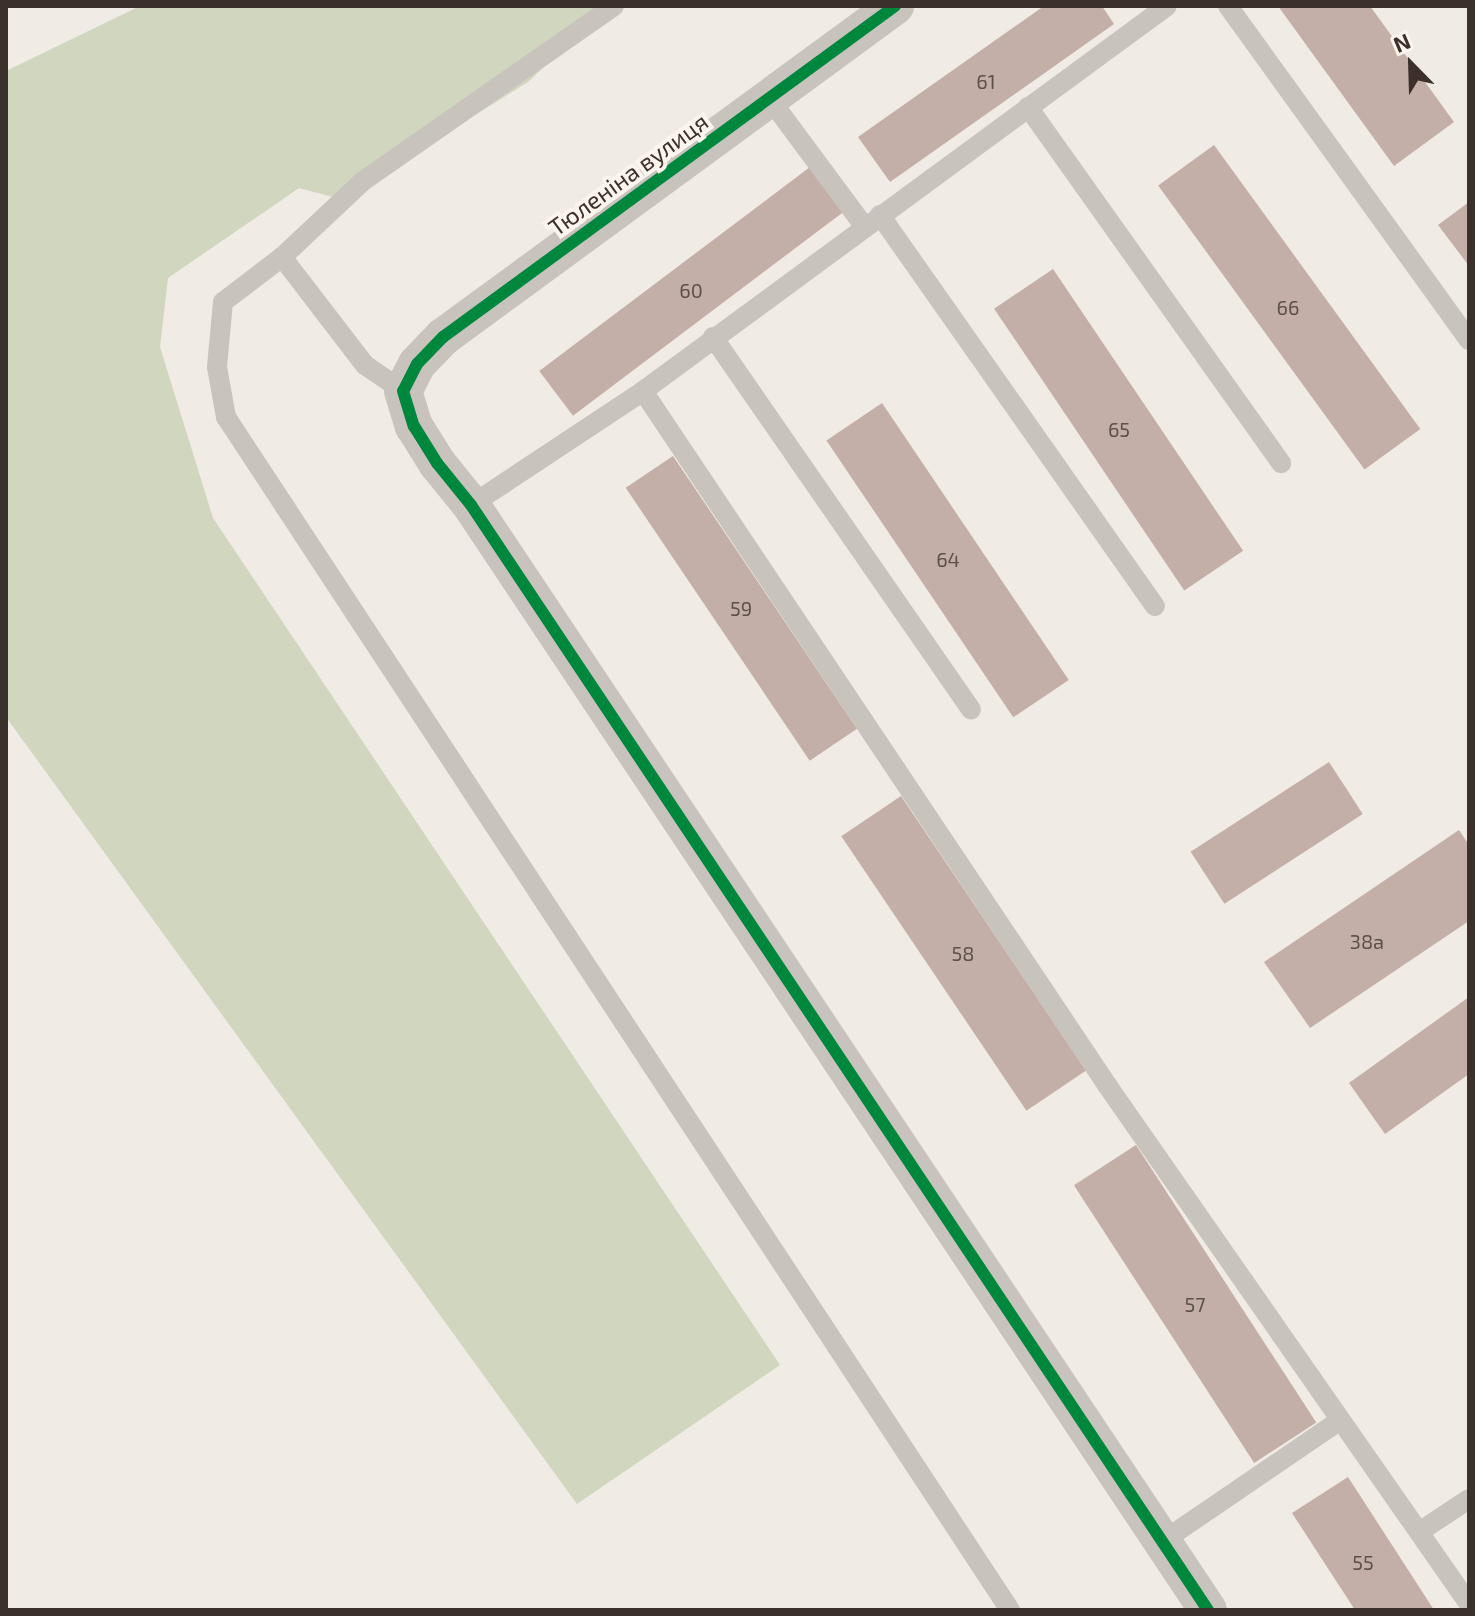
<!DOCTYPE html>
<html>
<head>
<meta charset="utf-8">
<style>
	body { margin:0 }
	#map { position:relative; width:1475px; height:1616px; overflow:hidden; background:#f0ebe5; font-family:"Exo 2",sans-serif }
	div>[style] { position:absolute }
	.green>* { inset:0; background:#d1d6bf }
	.building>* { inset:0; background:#c3afa7; transform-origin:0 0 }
	.lane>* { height:20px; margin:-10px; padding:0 10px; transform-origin:10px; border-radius:10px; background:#c9c3be }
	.street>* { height:38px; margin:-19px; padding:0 19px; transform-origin:19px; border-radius:19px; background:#c9c3be }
	.cycleway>* { height:12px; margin:-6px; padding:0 6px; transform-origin:6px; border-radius:6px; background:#00873e }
	span { translate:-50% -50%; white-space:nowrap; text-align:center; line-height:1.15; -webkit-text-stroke:8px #fbf5ee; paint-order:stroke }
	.number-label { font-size:20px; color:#5d504a }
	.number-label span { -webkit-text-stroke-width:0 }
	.street-label { font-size:24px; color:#3b302b }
	.frame { position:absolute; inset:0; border:8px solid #3b302b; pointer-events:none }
	.north { position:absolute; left:1371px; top:24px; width:80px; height:80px; -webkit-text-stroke:6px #fbf5ee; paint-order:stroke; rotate:337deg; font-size:22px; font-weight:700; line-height:32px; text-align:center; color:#3b302b }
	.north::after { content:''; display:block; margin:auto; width:28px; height:36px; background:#3b302b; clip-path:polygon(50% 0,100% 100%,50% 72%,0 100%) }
</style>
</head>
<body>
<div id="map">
	<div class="green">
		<div style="clip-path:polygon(140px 6px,608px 6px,528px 82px,340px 199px,299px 188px,168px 278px,160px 347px,213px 518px,780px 1365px,577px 1504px,6px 717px,6px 71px)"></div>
	</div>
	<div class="building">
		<div style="clip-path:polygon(1044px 6px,1102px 6px,1114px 24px,890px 182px,858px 137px)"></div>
		<div style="clip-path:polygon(1278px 6px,1370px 6px,1454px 122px,1394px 166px)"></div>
		<div style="left:1214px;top:145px;width:351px;height:69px;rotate:54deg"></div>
		<div style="left:810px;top:167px;width:56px;height:339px;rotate:53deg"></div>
		<div style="clip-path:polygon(1469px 202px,1469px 266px,1438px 225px)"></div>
		<div style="left:1053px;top:269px;width:340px;height:71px;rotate:56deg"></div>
		<div style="left:882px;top:403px;width:334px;height:67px;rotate:56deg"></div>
		<div style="left:673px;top:456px;width:329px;height:57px;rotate:56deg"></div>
		<div style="left:1329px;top:762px;width:62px;height:165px;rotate:57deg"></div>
		<div style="left:901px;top:796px;width:331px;height:72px;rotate:56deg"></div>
		<div style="clip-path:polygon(1459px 830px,1469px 845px,1469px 921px,1310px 1028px,1264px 962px)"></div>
		<div style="clip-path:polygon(1469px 997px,1469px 1074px,1385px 1134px,1349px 1083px)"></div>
		<div style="left:1136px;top:1145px;width:331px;height:74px;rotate:57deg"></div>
		<div style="clip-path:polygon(1348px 1477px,1434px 1610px,1355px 1610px,1292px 1513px)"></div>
	</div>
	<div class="lane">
		<div style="left:614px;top:6px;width:307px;rotate:145.1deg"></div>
		<div style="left:362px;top:182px;width:110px;rotate:136.8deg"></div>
		<div style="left:282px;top:257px;width:74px;rotate:142.7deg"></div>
		<div style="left:223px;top:302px;width:65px;rotate:95.3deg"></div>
		<div style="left:217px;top:367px;width:51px;rotate:79.8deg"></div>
		<div style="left:226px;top:417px;width:1428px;rotate:56.69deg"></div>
		<div style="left:1228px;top:6px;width:412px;rotate:54.2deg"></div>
		<div style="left:769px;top:98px;width:159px;rotate:53.4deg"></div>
		<div style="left:1028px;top:107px;width:437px;rotate:54.6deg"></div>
		<div style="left:880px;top:215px;width:478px;rotate:54.9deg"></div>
		<div style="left:282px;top:257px;width:136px;rotate:52.5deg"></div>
		<div style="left:365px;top:365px;width:46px;rotate:34.4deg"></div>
		<div style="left:713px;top:337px;width:453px;rotate:55.3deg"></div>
		<div style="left:643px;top:391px;width:835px;rotate:56.23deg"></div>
		<div style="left:1107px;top:1085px;width:633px;rotate:55.1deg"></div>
		<div style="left:471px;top:505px;width:206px;rotate:-33.5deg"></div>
		<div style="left:643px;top:391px;width:650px;rotate:-36.31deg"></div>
		<div style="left:1422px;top:1530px;width:56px;rotate:-33.4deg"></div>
		<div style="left:1163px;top:1541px;width:213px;rotate:-34.3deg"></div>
	</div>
	<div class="street">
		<div style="left:895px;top:6px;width:560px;rotate:143.78deg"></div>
		<div style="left:443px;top:337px;width:37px;rotate:134deg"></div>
		<div style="left:417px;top:364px;width:30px;rotate:117deg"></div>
		<div style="left:403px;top:391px;width:37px;rotate:73deg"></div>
		<div style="left:414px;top:426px;width:44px;rotate:58.1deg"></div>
		<div style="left:437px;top:463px;width:54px;rotate:51deg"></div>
		<div style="left:471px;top:505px;width:1328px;rotate:56.3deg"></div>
	</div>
	<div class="cycleway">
		<div style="left:895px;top:6px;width:560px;rotate:143.78deg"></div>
		<div style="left:443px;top:337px;width:37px;rotate:134deg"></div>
		<div style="left:417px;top:364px;width:30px;rotate:117deg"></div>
		<div style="left:403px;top:391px;width:37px;rotate:73deg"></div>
		<div style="left:414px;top:426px;width:44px;rotate:58.1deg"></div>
		<div style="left:437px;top:463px;width:54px;rotate:51deg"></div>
		<div style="left:471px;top:505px;width:1328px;rotate:56.3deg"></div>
	</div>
	<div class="number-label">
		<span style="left:986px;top:81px">61</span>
		<span style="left:691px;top:290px">60</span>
		<span style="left:1288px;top:307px">66</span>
		<span style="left:1119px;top:429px">65</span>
		<span style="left:948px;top:559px">64</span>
		<span style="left:741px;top:608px">59</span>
		<span style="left:1367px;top:941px">38а</span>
		<span style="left:963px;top:953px">58</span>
		<span style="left:1195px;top:1304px">57</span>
		<span style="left:1363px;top:1562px">55</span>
	</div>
	<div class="street-label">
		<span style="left:628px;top:174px;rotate:-36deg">Тюленіна вулиця</span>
	</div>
	<div class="frame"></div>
	<div class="north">N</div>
</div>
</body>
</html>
